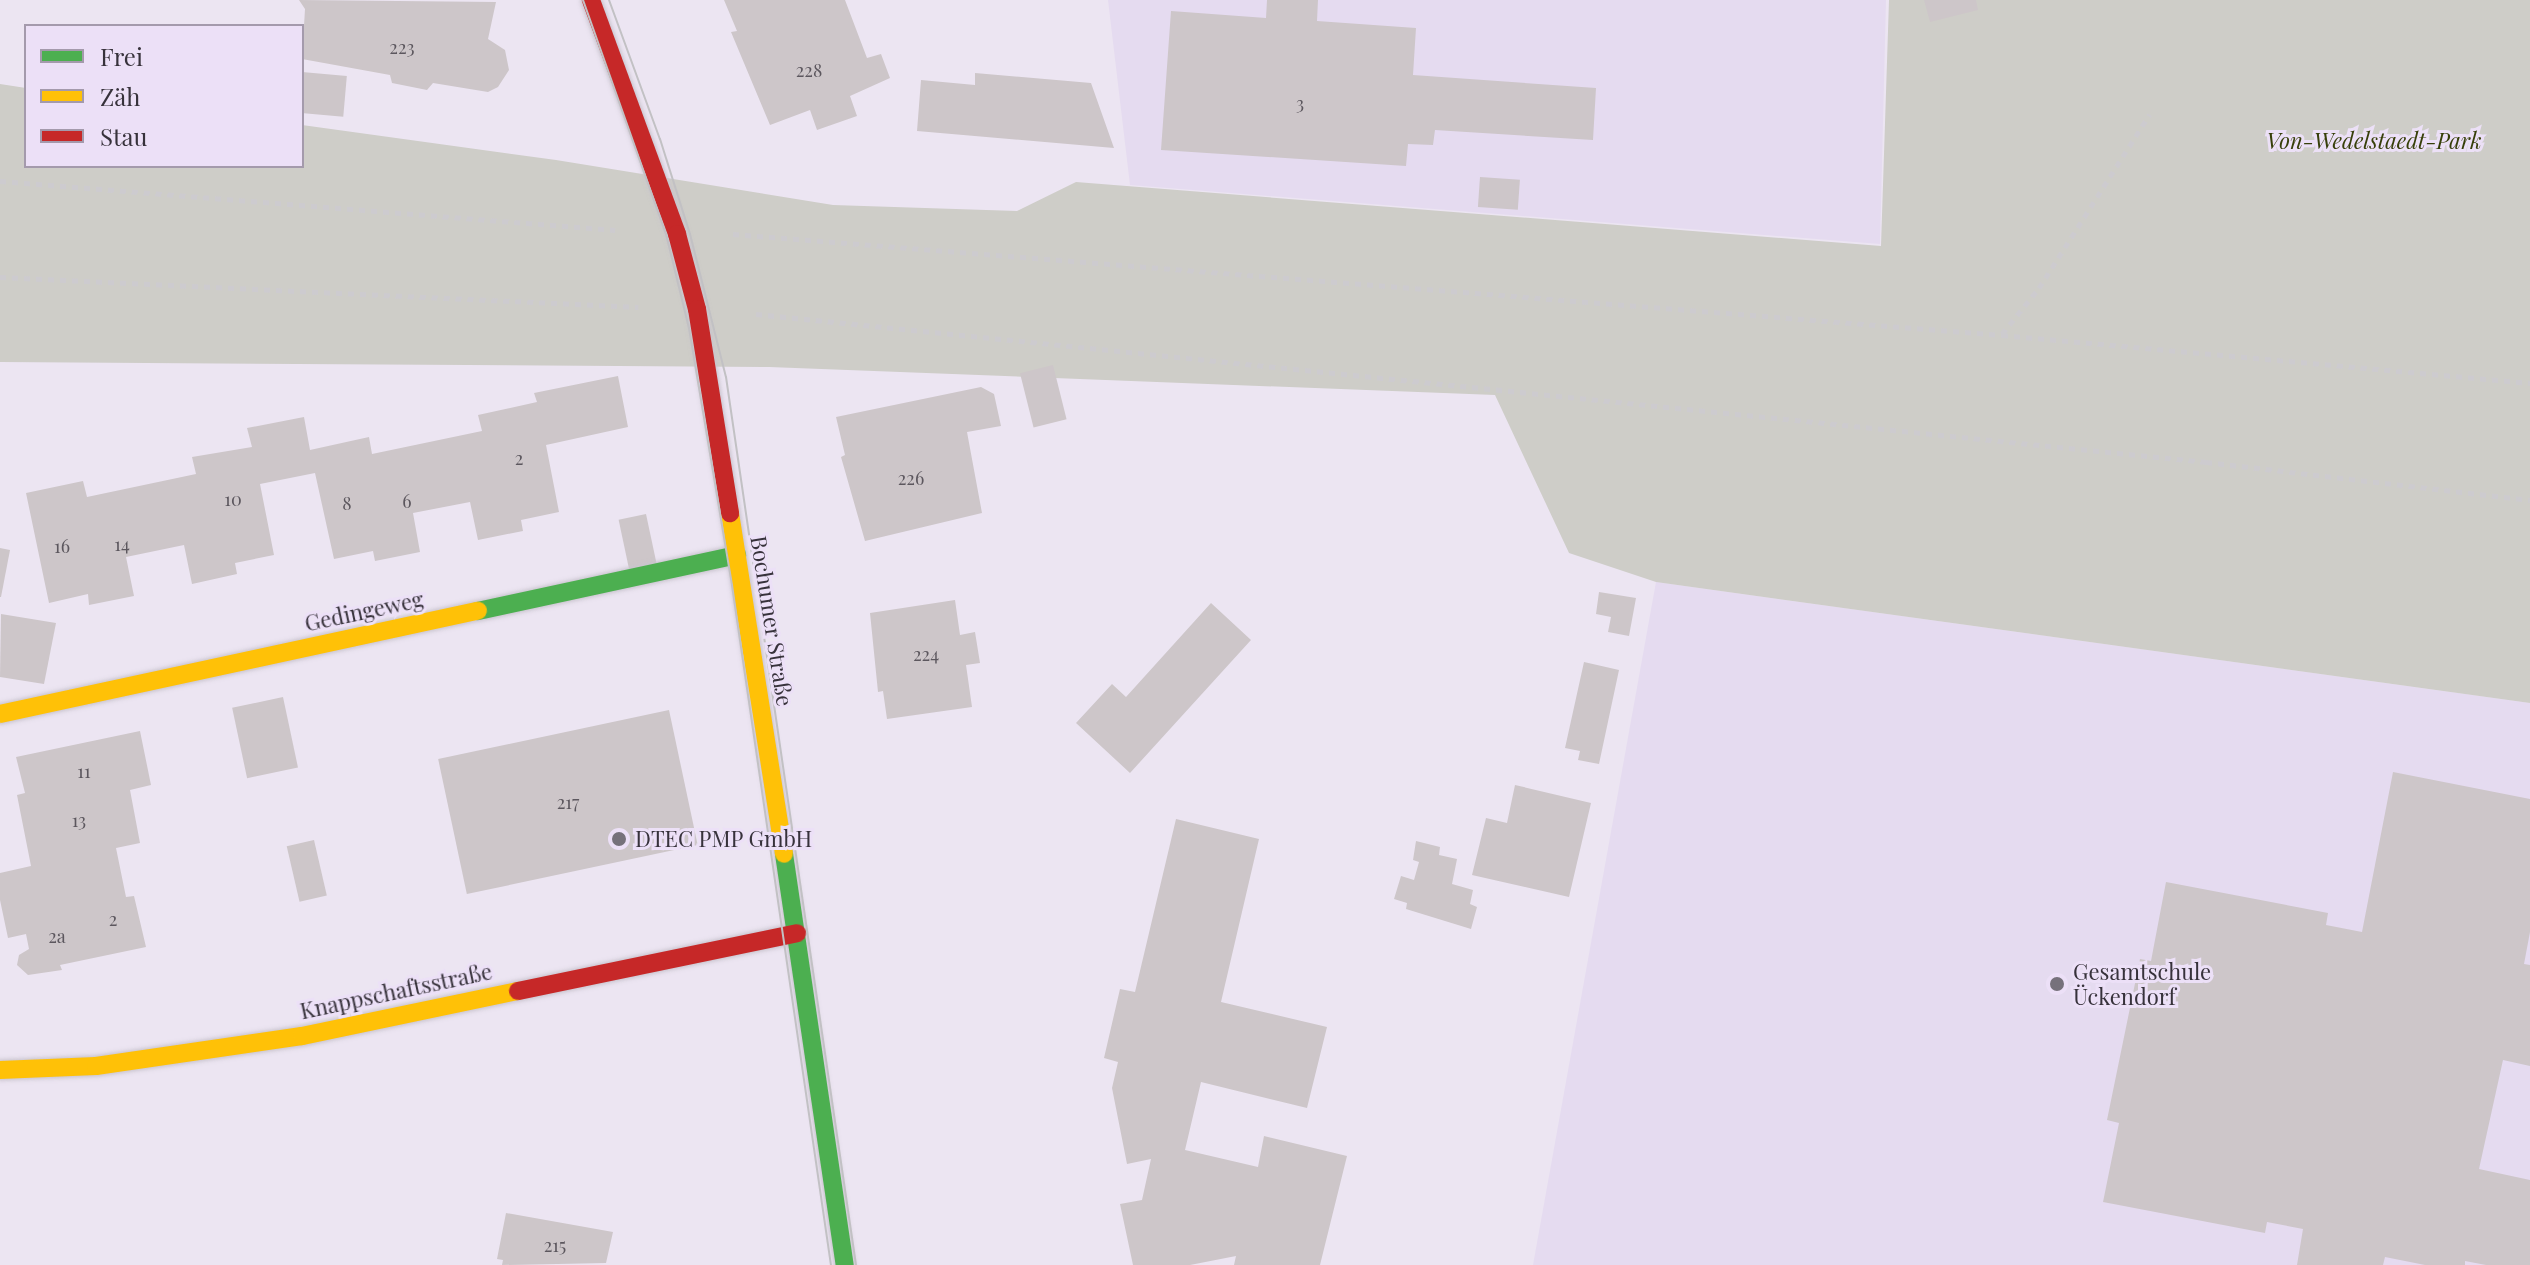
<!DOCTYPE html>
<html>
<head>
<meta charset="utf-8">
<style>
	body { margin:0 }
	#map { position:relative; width:2530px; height:1265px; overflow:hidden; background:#ece5f2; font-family:"Playfair Display",serif }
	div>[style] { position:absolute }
	.built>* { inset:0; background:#e5dbf0 }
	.green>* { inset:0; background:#cecdc8 }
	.building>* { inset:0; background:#cdc6c9; transform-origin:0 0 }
	.path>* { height:5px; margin-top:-2.5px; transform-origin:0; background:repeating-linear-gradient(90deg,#cdcbcf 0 6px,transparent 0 12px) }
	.roads { filter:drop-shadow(0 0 2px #c9c4ce) drop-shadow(0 0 2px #c9c4ce) }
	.fast>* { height:18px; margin:-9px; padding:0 9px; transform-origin:9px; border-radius:9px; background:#4caf50 }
	.slow>* { height:18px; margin:-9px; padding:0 9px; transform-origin:9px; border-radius:9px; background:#ffc107 }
	.jam>* { height:18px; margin:-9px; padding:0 9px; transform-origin:9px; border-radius:9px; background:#c62828 }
	.tram>* { height:2px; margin:-1px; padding:0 1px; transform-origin:1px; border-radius:1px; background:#c2c1c4 }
	.dots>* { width:22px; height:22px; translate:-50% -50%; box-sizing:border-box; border:4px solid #ece0f7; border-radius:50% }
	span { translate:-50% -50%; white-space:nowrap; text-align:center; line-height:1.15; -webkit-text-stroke:6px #ece0f7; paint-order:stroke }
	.number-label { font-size:18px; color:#5c575e }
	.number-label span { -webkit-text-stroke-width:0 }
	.park-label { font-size:22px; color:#373f0a; font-style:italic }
	.street-label { font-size:22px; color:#37323b }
	.poi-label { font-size:22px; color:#37323b }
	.left { translate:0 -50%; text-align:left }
	.legend { position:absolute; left:24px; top:24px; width:280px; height:144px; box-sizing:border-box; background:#ece0f7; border:2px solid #a49aac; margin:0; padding:10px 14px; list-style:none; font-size:24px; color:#37323b }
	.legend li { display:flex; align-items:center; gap:16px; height:40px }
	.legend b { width:40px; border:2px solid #a49aac }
</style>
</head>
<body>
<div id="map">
	<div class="built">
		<div style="clip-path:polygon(1108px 0,1886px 0,1880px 244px,1130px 185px)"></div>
		<div style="clip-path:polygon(1656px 582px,2530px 703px,2530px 1265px,1533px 1265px)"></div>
	</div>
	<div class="green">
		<div style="clip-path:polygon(1889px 0,2530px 0,2530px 703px,1656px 582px,1569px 553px,1495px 395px,769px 367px,0 362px,0 84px,26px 88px,26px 166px,302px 166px,302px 125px,556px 160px,833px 205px,1017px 211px,1076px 182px,1881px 246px)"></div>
	</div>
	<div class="building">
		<div style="clip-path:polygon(299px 0,496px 2px,488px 39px,505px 50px,509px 70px,498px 87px,488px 92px,433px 83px,427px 90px,392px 83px,390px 75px,302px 59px,305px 9px)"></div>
		<div style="clip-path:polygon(724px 0,845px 0,867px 58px,881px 54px,890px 78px,850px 96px,857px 116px,817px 130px,810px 110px,770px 125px,731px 32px,737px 31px)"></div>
		<div style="clip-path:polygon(1267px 0,1318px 0,1317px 21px,1416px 28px,1413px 75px,1596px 88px,1593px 140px,1435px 130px,1433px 145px,1408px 144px,1406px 166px,1161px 150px,1171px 11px,1266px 18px)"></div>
		<div style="clip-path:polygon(1924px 0,1976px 0,1978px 10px,1930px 22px)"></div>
		<div style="left:302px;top:72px;width:45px;height:41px;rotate:5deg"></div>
		<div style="clip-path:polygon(975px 73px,1091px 83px,1114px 148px,917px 131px,921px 80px,975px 85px)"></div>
		<div style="left:1480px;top:177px;width:40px;height:30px;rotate:4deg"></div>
		<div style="left:1053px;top:365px;width:56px;height:34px;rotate:76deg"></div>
		<div style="clip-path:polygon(618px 376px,628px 427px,546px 445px,559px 512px,521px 520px,523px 531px,478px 540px,470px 502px,413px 513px,420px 552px,375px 561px,373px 551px,334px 559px,315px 473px,260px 484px,274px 555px,235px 563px,237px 574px,192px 584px,184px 545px,126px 557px,134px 596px,89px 605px,88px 594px,49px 603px,26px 493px,83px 481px,87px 497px,196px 474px,192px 457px,252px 447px,247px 428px,304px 417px,310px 450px,369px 437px,372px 454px,482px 431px,478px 415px,537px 402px,534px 393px)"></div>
		<div style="clip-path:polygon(981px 387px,994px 394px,1001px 426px,967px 432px,982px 513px,865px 541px,841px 457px,845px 455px,836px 417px)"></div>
		<div style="left:646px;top:514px;width:53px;height:28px;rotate:78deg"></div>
		<div style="clip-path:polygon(0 548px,10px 550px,1px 597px,0 597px)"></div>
		<div style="clip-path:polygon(1599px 592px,1636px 598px,1629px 636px,1608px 632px,1611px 617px,1596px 614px)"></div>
		<div style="clip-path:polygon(955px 600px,960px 635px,975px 632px,980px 663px,966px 665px,972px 707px,887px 719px,883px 691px,878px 692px,870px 613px)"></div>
		<div style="clip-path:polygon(1211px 603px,1251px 640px,1130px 773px,1076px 723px,1112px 684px,1126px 697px)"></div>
		<div style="clip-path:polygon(1px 614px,56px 623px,44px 684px,0 677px)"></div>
		<div style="clip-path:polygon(1584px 662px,1619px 670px,1599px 764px,1578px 760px,1580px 751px,1565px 748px)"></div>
		<div style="left:283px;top:697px;width:72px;height:52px;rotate:78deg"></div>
		<div style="left:669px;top:710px;width:138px;height:236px;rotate:78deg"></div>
		<div style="clip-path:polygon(140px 731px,151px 785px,130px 790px,140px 843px,116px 848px,126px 897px,134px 896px,146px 947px,60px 965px,62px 970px,28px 975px,17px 965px,19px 955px,29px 949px,26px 934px,8px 938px,0 900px,0 873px,31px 866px,17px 795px,25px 793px,16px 757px)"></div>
		<div style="clip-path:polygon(2393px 772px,2530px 799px,2530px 932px,2524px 964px,2530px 965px,2530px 1066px,2503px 1060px,2479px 1169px,2530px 1180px,2530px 1265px,2486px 1265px,2465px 1261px,2465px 1265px,2425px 1265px,2385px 1257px,2383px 1265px,2297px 1265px,2303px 1229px,2267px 1222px,2265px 1233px,2103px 1202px,2119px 1123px,2107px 1120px,2140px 959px,2151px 961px,2166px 882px,2328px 913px,2326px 925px,2362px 932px)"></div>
		<div style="clip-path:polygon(1515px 785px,1591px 803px,1569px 897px,1472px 875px,1486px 818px,1507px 823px)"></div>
		<div style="clip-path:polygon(1176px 819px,1259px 839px,1221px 1002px,1327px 1027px,1307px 1108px,1201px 1082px,1185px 1150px,1258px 1167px,1264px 1136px,1347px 1156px,1320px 1265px,1234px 1265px,1236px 1256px,1190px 1265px,1133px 1265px,1120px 1204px,1142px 1200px,1151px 1159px,1127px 1164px,1112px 1088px,1118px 1062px,1104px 1058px,1120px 989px,1135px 992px)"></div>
		<div style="left:314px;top:840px;width:57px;height:28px;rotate:77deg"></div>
		<div style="clip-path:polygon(1416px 841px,1440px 847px,1439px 855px,1457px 859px,1452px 884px,1473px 890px,1470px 904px,1477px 907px,1471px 929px,1406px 909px,1407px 903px,1394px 899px,1401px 876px,1414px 880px,1419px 862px,1413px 860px)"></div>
		<div style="clip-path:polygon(506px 1213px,613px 1232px,606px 1263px,502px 1265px,503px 1260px,497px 1259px)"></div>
	</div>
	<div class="path">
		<div style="left:0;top:181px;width:617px;rotate:4.56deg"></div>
		<div style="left:733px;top:234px;width:1273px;rotate:4.55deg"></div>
		<div style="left:2002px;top:335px;width:530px;rotate:5.19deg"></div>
		<div style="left:0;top:277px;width:639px;rotate:2.69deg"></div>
		<div style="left:756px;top:314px;width:1458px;rotate:5.83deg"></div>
		<div style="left:2206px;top:462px;width:326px;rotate:6.7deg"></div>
		<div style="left:2002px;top:334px;width:59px;rotate:-51.2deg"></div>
		<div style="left:2039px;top:288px;width:206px;rotate:-57.5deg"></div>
	</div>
	<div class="roads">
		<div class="fast">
			<div style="left:478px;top:611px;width:265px;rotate:-12.2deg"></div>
			<div style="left:784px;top:854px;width:416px;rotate:81.6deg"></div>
		</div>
		<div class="slow">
			<div style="left:730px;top:513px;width:345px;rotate:81deg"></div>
			<div style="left:0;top:714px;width:489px;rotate:-12.2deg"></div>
			<div style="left:0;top:1070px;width:96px;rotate:-2.4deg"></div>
			<div style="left:96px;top:1066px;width:208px;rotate:-8.3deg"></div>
			<div style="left:302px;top:1036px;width:221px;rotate:-11.8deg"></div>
		</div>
		<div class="jam">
			<div style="left:591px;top:0;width:249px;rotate:69.8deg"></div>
			<div style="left:677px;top:234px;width:78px;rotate:75.1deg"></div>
			<div style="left:697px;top:309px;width:207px;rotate:80.8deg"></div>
			<div style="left:518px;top:991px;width:285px;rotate:-11.7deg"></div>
		</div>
	</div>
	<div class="tram">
		<div style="left:583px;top:0;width:248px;rotate:70.5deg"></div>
		<div style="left:666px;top:234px;width:97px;rotate:76.3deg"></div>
		<div style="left:689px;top:328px;width:261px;rotate:80.5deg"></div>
		<div style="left:732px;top:585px;width:687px;rotate:81.72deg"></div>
		<div style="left:609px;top:0;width:148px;rotate:69.9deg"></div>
		<div style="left:660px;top:139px;width:100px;rotate:72.5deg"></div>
		<div style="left:690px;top:234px;width:147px;rotate:75.9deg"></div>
		<div style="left:726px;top:377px;width:897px;rotate:81.67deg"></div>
	</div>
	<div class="dots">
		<div style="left:619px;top:839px;background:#76717b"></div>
		<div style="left:2057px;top:984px;background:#76717b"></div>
	</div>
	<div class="number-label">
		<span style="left:402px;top:47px">223</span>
		<span style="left:809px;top:70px">228</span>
		<span style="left:1300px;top:103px">3</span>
		<span style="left:519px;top:458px">2</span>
		<span style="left:911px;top:478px">226</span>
		<span style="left:233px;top:499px">10</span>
		<span style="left:407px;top:501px">6</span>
		<span style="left:347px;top:503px">8</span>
		<span style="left:122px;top:544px">14</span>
		<span style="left:62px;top:546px">16</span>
		<span style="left:926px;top:654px">224</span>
		<span style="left:84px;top:771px">11</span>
		<span style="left:568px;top:802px">217</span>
		<span style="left:79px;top:820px">13</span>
		<span style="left:113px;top:919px">2</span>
		<span style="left:57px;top:936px">2a</span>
		<span style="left:555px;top:1245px">215</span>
	</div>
	<div class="park-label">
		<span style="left:2374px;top:141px">Von-Wedelstaedt-Park</span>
	</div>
	<div class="street-label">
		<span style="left:364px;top:611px;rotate:-12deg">Gedingeweg</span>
		<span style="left:772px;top:621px;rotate:81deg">Bochumer Straße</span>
		<span style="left:396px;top:991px;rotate:-12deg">Knappschaftsstraße</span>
	</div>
	<div class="poi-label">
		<span class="left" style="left:635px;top:839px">DTEC PMP GmbH</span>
		<span class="left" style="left:2073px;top:984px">Gesamtschule<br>Ückendorf</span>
	</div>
	<ul class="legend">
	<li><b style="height:10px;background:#4caf50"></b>Frei</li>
	<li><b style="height:10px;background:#ffc107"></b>Zäh</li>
	<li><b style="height:10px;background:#c62828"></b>Stau</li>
	</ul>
</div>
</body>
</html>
